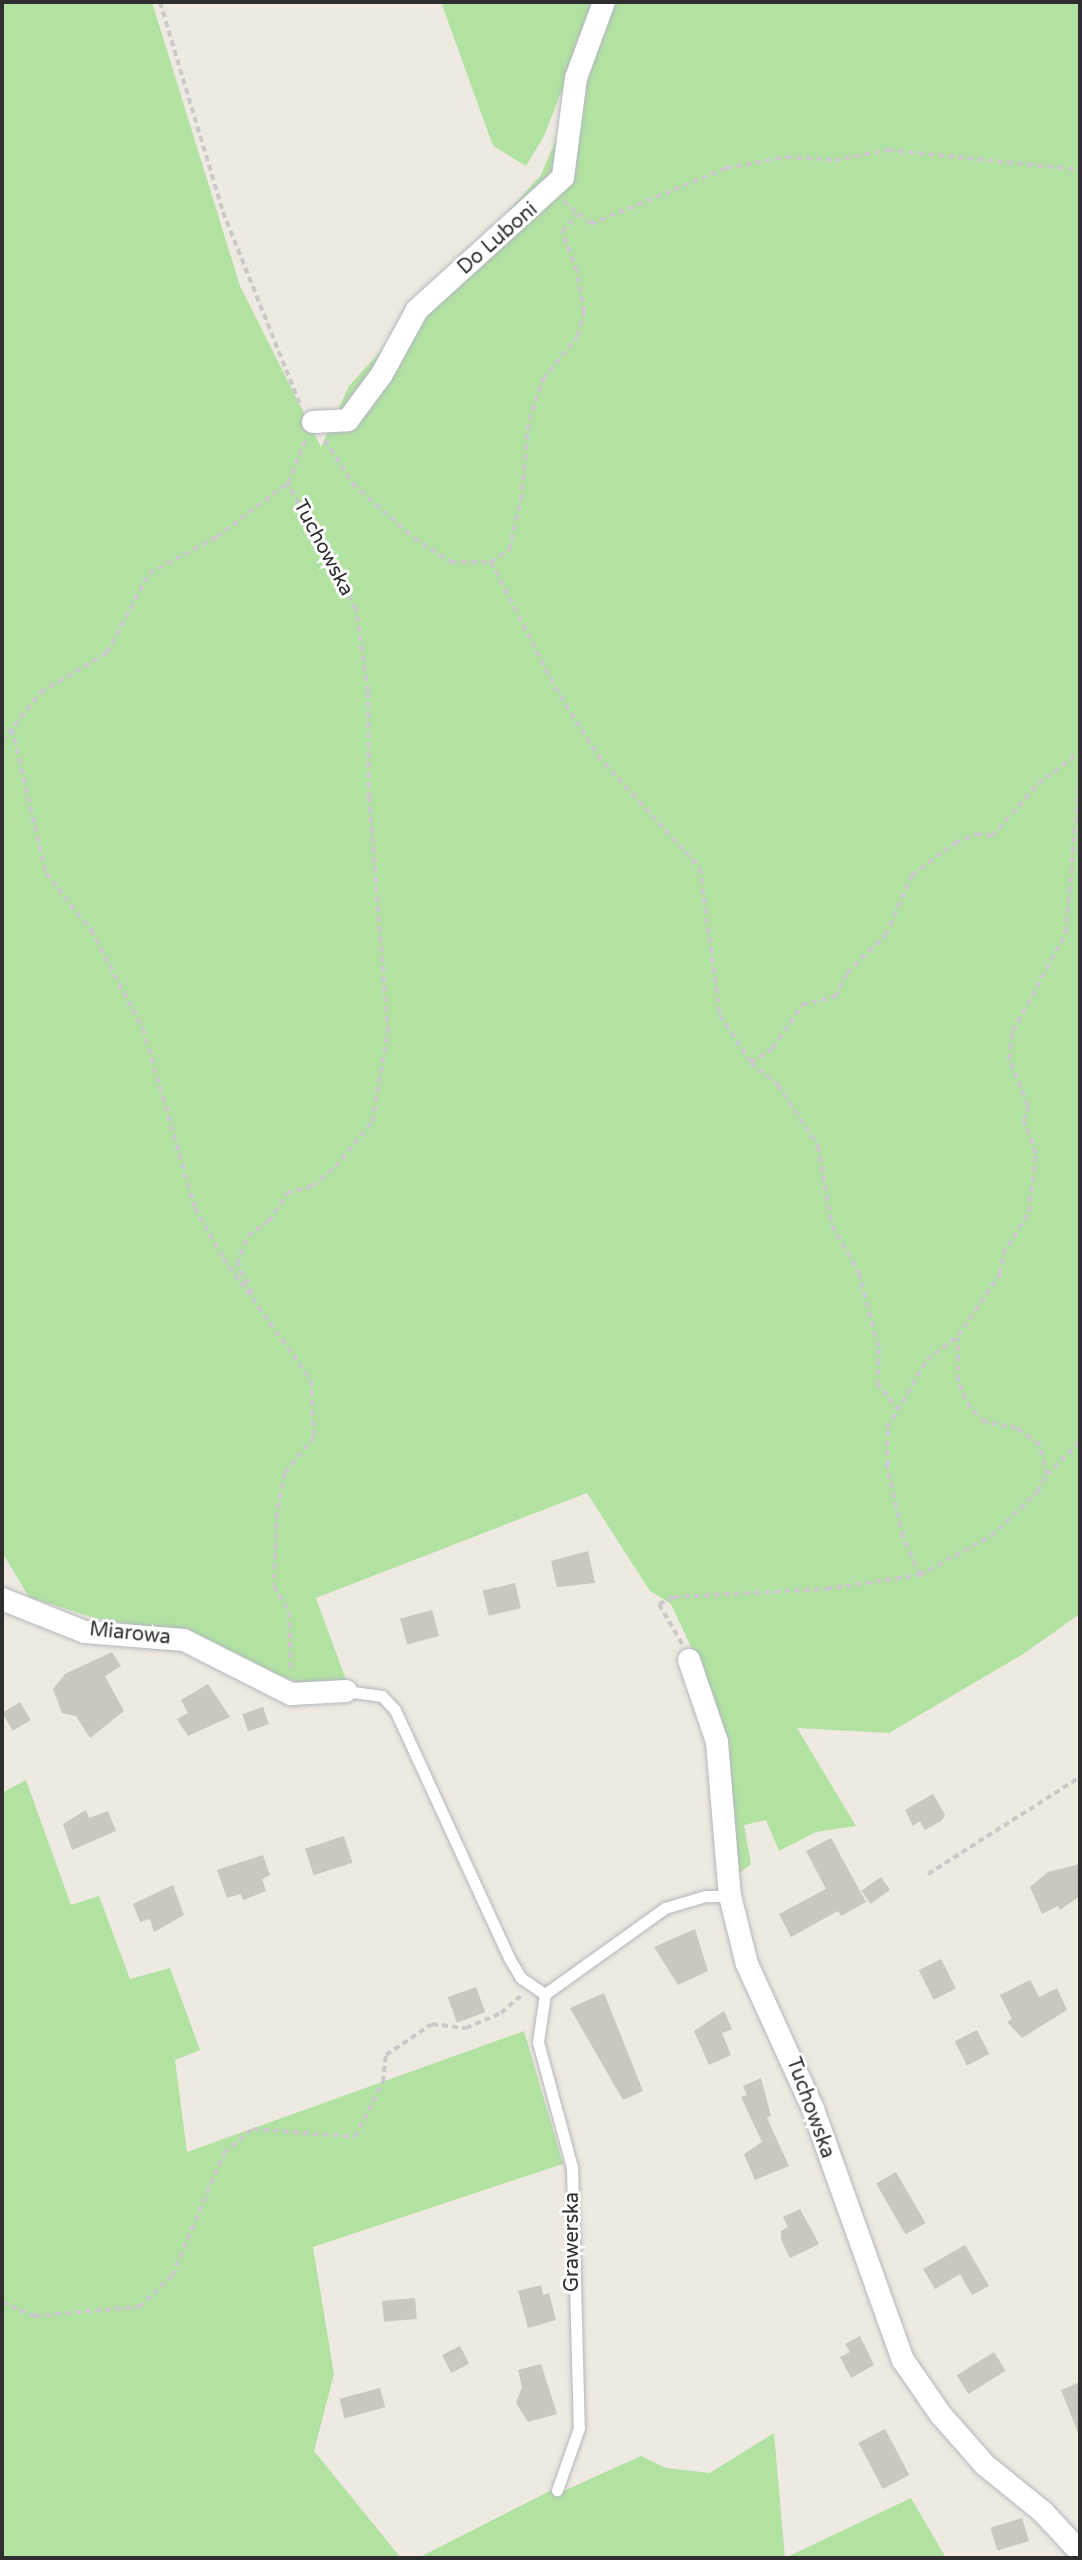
<!DOCTYPE html>
<html>
<head>
<meta charset="utf-8">
<style>
	body { margin:0 }
	#map { position:relative; width:1082px; height:2560px; overflow:hidden; background:#eeeae1; font-family:"Varela Round",sans-serif }
	div>[style] { position:absolute }
	.green>* { inset:0; background:#b1e2a1 }
	.building>* { inset:0; background:#cac6c0; transform-origin:0 0 }
	.path>* { height:4px; margin-top:-2px; transform-origin:0; background:repeating-linear-gradient(90deg,#c9c9c9 0 6px,transparent 0 10px) }
	.roads { filter:drop-shadow(0 0 2px #b4b6c0) drop-shadow(0 0 2px #b4b6c0) }
	.service>* { height:11px; margin:-5.5px; padding:0 5.5px; transform-origin:5.5px; border-radius:5.5px; background:#fff }
	.minor>* { height:22px; margin:-11px; padding:0 11px; transform-origin:11px; border-radius:11px; background:#fff }
	span { translate:-50% -50%; white-space:nowrap; text-align:center; line-height:1.15; -webkit-text-stroke:6px #fff; paint-order:stroke }
	.street-label { font-size:20px; color:#2e2e2e }
	.frame { position:absolute; inset:0; border:4px solid #2e2e2e; pointer-events:none }
</style>
</head>
<body>
<div id="map">
	<div class="green">
		<div style="clip-path:polygon(2px 2px,152px 2px,240px 286px,321px 447px,349px 386px,541px 175px,614px 2px,1080px 2px,1080px 1614px,1023px 1654px,889px 1733px,797px 1728px,856px 1826px,816px 1832px,779px 1851px,766px 1820px,744px 1825px,751px 1864px,734px 1877px,726px 1759px,714px 1696px,671px 1604px,650px 1591px,587px 1493px,316px 1598px,346px 1680px,302px 1684px,245px 1663px,193px 1634px,94px 1618px,29px 1597px,2px 1552px)"></div>
		<div style="clip-path:polygon(441px 2px,597px 2px,544px 136px,526px 166px,493px 146px)"></div>
		<div style="clip-path:polygon(26px 1780px,71px 1905px,99px 1896px,130px 1979px,170px 1968px,200px 2050px,175px 2060px,187px 2152px,524px 2031px,563px 2164px,313px 2247px,334px 2374px,314px 2451px,401px 2558px,2px 2558px,2px 1793px)"></div>
		<div style="clip-path:polygon(774px 2433px,785px 2558px,911px 2498px,946px 2558px,418px 2558px,550px 2491px,559px 2493px,641px 2456px,666px 2468px,710px 2473px)"></div>
	</div>
	<div class="building">
		<div style="clip-path:polygon(588px 1551px,595px 1583px,557px 1587px,551px 1561px)"></div>
		<div style="left:515px;top:1583px;width:26px;height:33px;rotate:77deg"></div>
		<div style="left:432px;top:1610px;width:27px;height:33px;rotate:75deg"></div>
		<div style="clip-path:polygon(112px 1652px,121px 1666px,105px 1676px,124px 1711px,90px 1738px,76px 1716px,62px 1713px,53px 1689px,65px 1674px)"></div>
		<div style="clip-path:polygon(208px 1684px,230px 1717px,188px 1736px,177px 1719px,188px 1713px,181px 1700px)"></div>
		<div style="left:20px;top:1702px;width:21px;height:21px;rotate:59deg"></div>
		<div style="left:263px;top:1707px;width:18px;height:22px;rotate:71deg"></div>
		<div style="clip-path:polygon(933px 1794px,945px 1815px,941px 1821px,925px 1830px,920px 1821px,913px 1826px,905px 1810px)"></div>
		<div style="clip-path:polygon(86px 1810px,89px 1818px,108px 1811px,116px 1831px,72px 1850px,63px 1824px)"></div>
		<div style="left:344px;top:1836px;width:28px;height:41px;rotate:72deg"></div>
		<div style="clip-path:polygon(831px 1838px,866px 1902px,841px 1916px,838px 1911px,791px 1937px,779px 1914px,826px 1889px,806px 1851px)"></div>
		<div style="clip-path:polygon(263px 1855px,270px 1875px,262px 1879px,266px 1891px,243px 1900px,241px 1894px,227px 1898px,217px 1870px)"></div>
		<div style="clip-path:polygon(1080px 1864px,1080px 1896px,1060px 1910px,1058px 1906px,1042px 1914px,1030px 1887px,1048px 1872px)"></div>
		<div style="left:881px;top:1877px;width:16px;height:24px;rotate:55deg"></div>
		<div style="clip-path:polygon(173px 1885px,184px 1915px,154px 1932px,150px 1919px,140px 1922px,133px 1904px)"></div>
		<div style="clip-path:polygon(695px 1929px,708px 1971px,678px 1985px,654px 1947px)"></div>
		<div style="left:941px;top:1959px;width:33px;height:25px;rotate:63deg"></div>
		<div style="clip-path:polygon(1030px 1980px,1039px 1997px,1057px 1988px,1067px 2010px,1022px 2038px,1007px 2022px,1012px 2019px,1000px 1995px)"></div>
		<div style="left:476px;top:1987px;width:27px;height:30px;rotate:70deg"></div>
		<div style="clip-path:polygon(604px 1993px,643px 2091px,623px 2100px,570px 2008px)"></div>
		<div style="clip-path:polygon(724px 2011px,732px 2029px,722px 2033px,731px 2055px,709px 2065px,694px 2031px)"></div>
		<div style="left:977px;top:2030px;width:27px;height:25px;rotate:63deg"></div>
		<div style="clip-path:polygon(761px 2078px,771px 2116px,767px 2118px,789px 2166px,755px 2180px,744px 2154px,762px 2142px,741px 2097px,747px 2095px,743px 2086px)"></div>
		<div style="left:896px;top:2172px;width:59px;height:23px;rotate:60deg"></div>
		<div style="clip-path:polygon(800px 2209px,819px 2244px,790px 2258px,781px 2240px,781px 2231px,788px 2227px,783px 2217px)"></div>
		<div style="clip-path:polygon(965px 2245px,989px 2286px,972px 2295px,960px 2274px,935px 2289px,923px 2269px)"></div>
		<div style="clip-path:polygon(541px 2285px,543px 2295px,549px 2293px,556px 2320px,528px 2328px,518px 2291px)"></div>
		<div style="left:415px;top:2298px;width:21px;height:33px;rotate:85deg"></div>
		<div style="clip-path:polygon(860px 2336px,874px 2365px,851px 2378px,840px 2357px,850px 2352px,845px 2344px)"></div>
		<div style="left:460px;top:2346px;width:20px;height:20px;rotate:63deg"></div>
		<div style="left:994px;top:2352px;width:22px;height:44px;rotate:58deg"></div>
		<div style="clip-path:polygon(541px 2364px,557px 2414px,528px 2422px,516px 2403px,522px 2387px,518px 2370px)"></div>
		<div style="clip-path:polygon(1080px 2382px,1080px 2435px,1079px 2435px,1061px 2390px)"></div>
		<div style="left:380px;top:2388px;width:20px;height:42px;rotate:75deg"></div>
		<div style="left:885px;top:2429px;width:52px;height:30px;rotate:62deg"></div>
		<div style="left:1022px;top:2518px;width:24px;height:33px;rotate:73deg"></div>
	</div>
	<div class="path">
		<div style="left:160px;top:2px;width:219px;rotate:73.3deg"></div>
		<div style="left:223px;top:212px;width:210px;rotate:68.2deg"></div>
		<div style="left:563px;top:201px;width:36px;rotate:39deg"></div>
		<div style="left:591px;top:224px;width:146px;rotate:-22.5deg"></div>
		<div style="left:726px;top:168px;width:61px;rotate:-10.4deg"></div>
		<div style="left:786px;top:157px;width:49px;rotate:3.5deg"></div>
		<div style="left:835px;top:160px;width:54px;rotate:-10.7deg"></div>
		<div style="left:888px;top:150px;width:193px;rotate:5.9deg"></div>
		<div style="left:325px;top:440px;width:52px;rotate:57.5deg"></div>
		<div style="left:353px;top:484px;width:81px;rotate:41.5deg"></div>
		<div style="left:414px;top:538px;width:44px;rotate:33deg"></div>
		<div style="left:451px;top:562px;width:40px"></div>
		<div style="left:491px;top:562px;width:140px;rotate:62.9deg"></div>
		<div style="left:555px;top:687px;width:81px;rotate:58.1deg"></div>
		<div style="left:598px;top:756px;width:151px;rotate:47.7deg"></div>
		<div style="left:700px;top:868px;width:148px;rotate:82.3deg"></div>
		<div style="left:720px;top:1015px;width:57px;rotate:57.1deg"></div>
		<div style="left:751px;top:1063px;width:35px;rotate:39deg"></div>
		<div style="left:778px;top:1085px;width:73px;rotate:56.7deg"></div>
		<div style="left:818px;top:1146px;width:81px;rotate:80.1deg"></div>
		<div style="left:832px;top:1226px;width:54px;rotate:60.1deg"></div>
		<div style="left:859px;top:1273px;width:79px;rotate:75.3deg"></div>
		<div style="left:879px;top:1349px;width:34px;rotate:93deg"></div>
		<div style="left:877px;top:1383px;width:32px;rotate:51deg"></div>
		<div style="left:491px;top:562px;width:22px;rotate:-34deg"></div>
		<div style="left:509px;top:550px;width:51px;rotate:-76.5deg"></div>
		<div style="left:521px;top:500px;width:80px;rotate:-84.3deg"></div>
		<div style="left:529px;top:420px;width:43px;rotate:-71.1deg"></div>
		<div style="left:543px;top:379px;width:55px;rotate:-50.9deg"></div>
		<div style="left:578px;top:336px;width:25px;rotate:-76deg"></div>
		<div style="left:584px;top:312px;width:42px;rotate:-99.7deg"></div>
		<div style="left:577px;top:271px;width:42px;rotate:-111deg"></div>
		<div style="left:562px;top:232px;width:23px;rotate:-50deg"></div>
		<div style="left:12px;top:729px;width:148px;rotate:76.7deg"></div>
		<div style="left:46px;top:873px;width:73px;rotate:51.7deg"></div>
		<div style="left:91px;top:930px;width:112px;rotate:62.3deg"></div>
		<div style="left:143px;top:1029px;width:186px;rotate:73.8deg"></div>
		<div style="left:195px;top:1208px;width:57px;rotate:60.8deg"></div>
		<div style="left:223px;top:1258px;width:150px;rotate:54.2deg"></div>
		<div style="left:311px;top:1380px;width:57px;rotate:87deg"></div>
		<div style="left:314px;top:1437px;width:46px;rotate:128.9deg"></div>
		<div style="left:285px;top:1473px;width:41px;rotate:101.3deg"></div>
		<div style="left:277px;top:1513px;width:73px;rotate:92.4deg"></div>
		<div style="left:274px;top:1586px;width:30px;rotate:60deg"></div>
		<div style="left:289px;top:1612px;width:60px;rotate:88.1deg"></div>
		<div style="left:2px;top:741px;width:63px;rotate:-51.5deg"></div>
		<div style="left:41px;top:692px;width:77px;rotate:-30.6deg"></div>
		<div style="left:107px;top:653px;width:90px;rotate:-62.3deg"></div>
		<div style="left:149px;top:573px;width:77px;rotate:-27.9deg"></div>
		<div style="left:217px;top:537px;width:89px;rotate:-37.3deg"></div>
		<div style="left:751px;top:1063px;width:27px;rotate:-34deg"></div>
		<div style="left:773px;top:1048px;width:52px;rotate:-56deg"></div>
		<div style="left:802px;top:1005px;width:34px;rotate:-14deg"></div>
		<div style="left:835px;top:997px;width:27px;rotate:-63deg"></div>
		<div style="left:847px;top:973px;width:54px;rotate:-44.3deg"></div>
		<div style="left:886px;top:935px;width:65px;rotate:-66.6deg"></div>
		<div style="left:912px;top:875px;width:54px;rotate:-36.7deg"></div>
		<div style="left:955px;top:843px;width:23px;rotate:-23deg"></div>
		<div style="left:976px;top:834px;width:16px;rotate:7deg"></div>
		<div style="left:992px;top:836px;width:69px;rotate:-48.5deg"></div>
		<div style="left:1038px;top:784px;width:53px;rotate:-37.3deg"></div>
		<div style="left:252px;top:1293px;width:33px;rotate:-117deg"></div>
		<div style="left:237px;top:1264px;width:30px;rotate:-69deg"></div>
		<div style="left:248px;top:1236px;width:26px;rotate:-36deg"></div>
		<div style="left:269px;top:1221px;width:33px;rotate:-57deg"></div>
		<div style="left:287px;top:1193px;width:27px;rotate:-15deg"></div>
		<div style="left:313px;top:1186px;width:29px;rotate:-41deg"></div>
		<div style="left:335px;top:1167px;width:58px;rotate:-50.6deg"></div>
		<div style="left:372px;top:1122px;width:91px;rotate:-79.9deg"></div>
		<div style="left:388px;top:1032px;width:235px;rotate:-94.6deg"></div>
		<div style="left:369px;top:798px;width:107px;rotate:-90.5deg"></div>
		<div style="left:368px;top:691px;width:83px;rotate:-98.3deg"></div>
		<div style="left:356px;top:609px;width:143px;rotate:-118.4deg"></div>
		<div style="left:288px;top:483px;width:48px;rotate:-67.8deg"></div>
		<div style="left:1047px;top:1475px;width:47px;rotate:-45.9deg"></div>
		<div style="left:920px;top:1575px;width:81px;rotate:-28.8deg"></div>
		<div style="left:991px;top:1536px;width:64px;rotate:-43.7deg"></div>
		<div style="left:1037px;top:1492px;width:20px;rotate:-60deg"></div>
		<div style="left:1047px;top:1475px;width:32px;rotate:-104deg"></div>
		<div style="left:1039px;top:1444px;width:27px;rotate:-144deg"></div>
		<div style="left:1017px;top:1428px;width:33px;rotate:-169deg"></div>
		<div style="left:985px;top:1422px;width:21px;rotate:-137deg"></div>
		<div style="left:970px;top:1408px;width:30px;rotate:-114deg"></div>
		<div style="left:958px;top:1381px;width:43px;rotate:-90deg"></div>
		<div style="left:682px;top:1644px;width:46px;rotate:-119.9deg"></div>
		<div style="left:659px;top:1604px;width:17px;rotate:-25deg"></div>
		<div style="left:674px;top:1597px;width:152px;rotate:-3deg"></div>
		<div style="left:826px;top:1589px;width:95px;rotate:-8.5deg"></div>
		<div style="left:920px;top:1575px;width:42px;rotate:-114.1deg"></div>
		<div style="left:903px;top:1537px;width:73px;rotate:-102.7deg"></div>
		<div style="left:887px;top:1466px;width:38px;rotate:-90deg"></div>
		<div style="left:887px;top:1428px;width:79px;rotate:-59.5deg"></div>
		<div style="left:927px;top:1360px;width:39px;rotate:-38deg"></div>
		<div style="left:958px;top:1336px;width:75px;rotate:-55.9deg"></div>
		<div style="left:1000px;top:1274px;width:20px;rotate:-81deg"></div>
		<div style="left:1003px;top:1254px;width:49px;rotate:-58.2deg"></div>
		<div style="left:1029px;top:1212px;width:59px;rotate:-83.2deg"></div>
		<div style="left:1036px;top:1153px;width:34px;rotate:-111deg"></div>
		<div style="left:1024px;top:1121px;width:16px;rotate:-75deg"></div>
		<div style="left:1028px;top:1106px;width:51px;rotate:-112deg"></div>
		<div style="left:1009px;top:1059px;width:28px;rotate:-82deg"></div>
		<div style="left:1013px;top:1031px;width:111px;rotate:-61.6deg"></div>
		<div style="left:1066px;top:933px;width:163px;rotate:-85.1deg"></div>
		<div style="left:928px;top:1874px;width:180px;rotate:-32.5deg"></div>
		<div style="left:2px;top:2302px;width:36px;rotate:23deg"></div>
		<div style="left:35px;top:2316px;width:104px;rotate:-4.9deg"></div>
		<div style="left:139px;top:2307px;width:45px;rotate:-43.2deg"></div>
		<div style="left:172px;top:2276px;width:134px;rotate:-67.1deg"></div>
		<div style="left:224px;top:2153px;width:38px;rotate:-40deg"></div>
		<div style="left:253px;top:2129px;width:102px;rotate:4.5deg"></div>
		<div style="left:355px;top:2137px;width:62px;rotate:-63deg"></div>
		<div style="left:383px;top:2082px;width:27px;rotate:-84deg"></div>
		<div style="left:386px;top:2055px;width:55px;rotate:-34deg"></div>
		<div style="left:432px;top:2024px;width:34px;rotate:7deg"></div>
		<div style="left:466px;top:2028px;width:38px;rotate:-23deg"></div>
		<div style="left:501px;top:2013px;width:29px;rotate:-41deg"></div>
	</div>
	<div class="roads">
		<div class="service">
			<div style="left:346px;top:1691px;width:36px;rotate:8deg"></div>
			<div style="left:382px;top:1696px;width:19px;rotate:47deg"></div>
			<div style="left:395px;top:1710px;width:273px;rotate:65.3deg"></div>
			<div style="left:509px;top:1958px;width:23px;rotate:59deg"></div>
			<div style="left:521px;top:1978px;width:29px;rotate:34deg"></div>
			<div style="left:545px;top:1994px;width:49px;rotate:98.3deg"></div>
			<div style="left:538px;top:2042px;width:130px;rotate:74.8deg"></div>
			<div style="left:572px;top:2167px;width:261px;rotate:88.5deg"></div>
			<div style="left:579px;top:2428px;width:66px;rotate:109.5deg"></div>
			<div style="left:545px;top:1994px;width:148px;rotate:-35.6deg"></div>
			<div style="left:665px;top:1908px;width:42px;rotate:-16.7deg"></div>
			<div style="left:705px;top:1896px;width:25px"></div>
		</div>
		<div class="minor">
			<div style="left:313px;top:422px;width:35px;rotate:-3deg"></div>
			<div style="left:348px;top:420px;width:57px;rotate:-53.5deg"></div>
			<div style="left:382px;top:374px;width:73px;rotate:-61.3deg"></div>
			<div style="left:417px;top:310px;width:197px;rotate:-42.3deg"></div>
			<div style="left:563px;top:177px;width:100px;rotate:-82.5deg"></div>
			<div style="left:576px;top:78px;width:81px;rotate:-69.8deg"></div>
			<div style="left:2px;top:1599px;width:89px;rotate:21.7deg"></div>
			<div style="left:85px;top:1632px;width:99px;rotate:4.6deg"></div>
			<div style="left:184px;top:1640px;width:120px;rotate:26.8deg"></div>
			<div style="left:291px;top:1694px;width:55px;rotate:-3.1deg"></div>
			<div style="left:689px;top:1660px;width:87px;rotate:71.1deg"></div>
			<div style="left:717px;top:1742px;width:155px;rotate:85.2deg"></div>
			<div style="left:730px;top:1896px;width:70px;rotate:76deg"></div>
			<div style="left:747px;top:1964px;width:159px;rotate:65.5deg"></div>
			<div style="left:813px;top:2109px;width:267px;rotate:70.3deg"></div>
			<div style="left:903px;top:2360px;width:67px;rotate:55.4deg"></div>
			<div style="left:941px;top:2415px;width:67px;rotate:48.7deg"></div>
			<div style="left:985px;top:2465px;width:75px;rotate:39deg"></div>
			<div style="left:1043px;top:2512px;width:54px;rotate:47.2deg"></div>
		</div>
	</div>
	<div class="street-label">
		<span style="left:498px;top:239px;rotate:-41deg">Do Luboni</span>
		<span style="left:323px;top:548px;rotate:62deg">Tuchowska</span>
		<span style="left:130px;top:1634px;rotate:6deg">Miarowa</span>
		<span style="left:810px;top:2108px;rotate:70deg">Tuchowska</span>
		<span style="left:572px;top:2242px;rotate:-90deg">Grawerska</span>
	</div>
	<div class="frame"></div>
</div>
</body>
</html>
